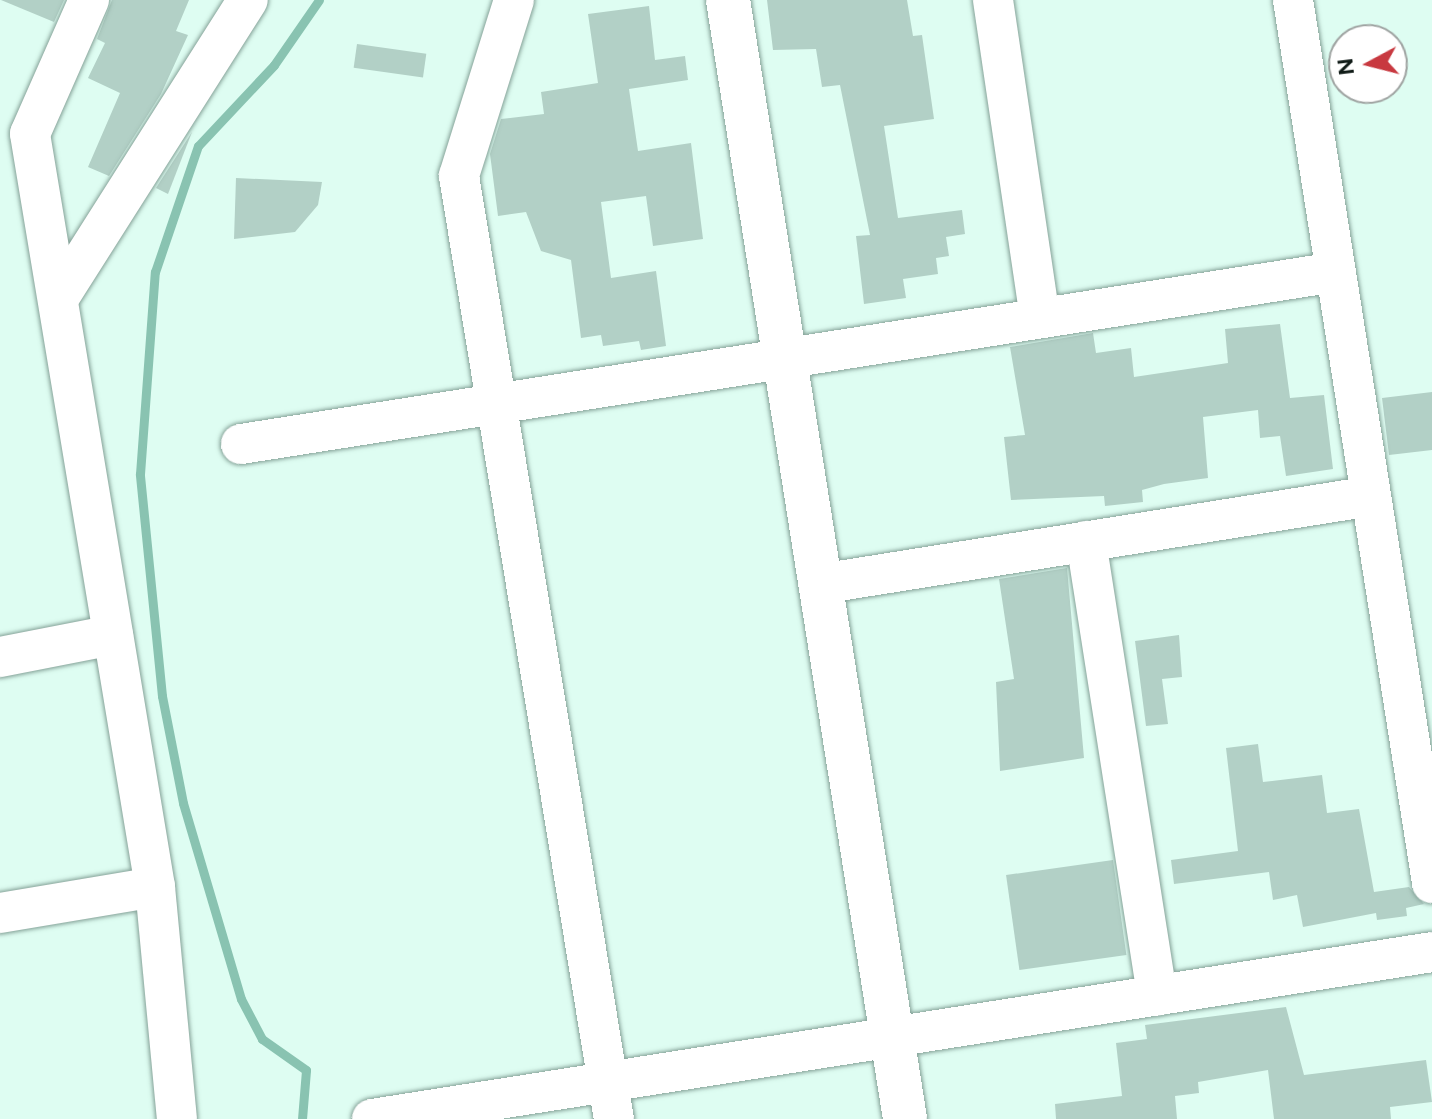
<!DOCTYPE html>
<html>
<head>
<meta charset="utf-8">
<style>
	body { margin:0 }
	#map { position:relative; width:1432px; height:1119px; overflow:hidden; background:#defdf2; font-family:Figtree,sans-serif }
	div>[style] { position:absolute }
	.stream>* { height:9px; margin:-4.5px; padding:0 4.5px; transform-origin:4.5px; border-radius:4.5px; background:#89c3b1 }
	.building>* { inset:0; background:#b2d0c6; transform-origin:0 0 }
	.roads { filter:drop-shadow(0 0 2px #85a298) drop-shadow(0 0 2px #85a298) }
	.minor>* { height:40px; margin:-20px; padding:0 20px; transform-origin:20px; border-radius:20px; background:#fff }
	.major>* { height:44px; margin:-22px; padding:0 22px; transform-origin:22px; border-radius:22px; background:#fff }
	span { translate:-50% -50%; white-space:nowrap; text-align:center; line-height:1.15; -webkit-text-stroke:8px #fff; paint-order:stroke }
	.north { position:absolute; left:1328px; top:24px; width:80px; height:80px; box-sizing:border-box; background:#fff; border:2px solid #9fa4a2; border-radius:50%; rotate:263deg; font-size:22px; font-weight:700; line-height:32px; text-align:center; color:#101b17 }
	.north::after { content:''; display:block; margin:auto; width:28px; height:36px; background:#c83940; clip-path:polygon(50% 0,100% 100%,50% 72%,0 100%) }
</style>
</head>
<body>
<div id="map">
	<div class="stream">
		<div style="left:302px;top:1119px;width:49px;rotate:-85.3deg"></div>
		<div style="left:306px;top:1070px;width:54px;rotate:-144.8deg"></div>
		<div style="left:262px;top:1039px;width:45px;rotate:-117.7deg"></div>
		<div style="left:241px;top:999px;width:204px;rotate:-106.5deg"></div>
		<div style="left:183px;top:803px;width:109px;rotate:-101.1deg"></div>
		<div style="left:162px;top:696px;width:223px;rotate:-95.7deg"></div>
		<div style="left:140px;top:474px;width:203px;rotate:-85.8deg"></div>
		<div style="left:155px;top:272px;width:133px;rotate:-71.2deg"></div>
		<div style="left:198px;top:146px;width:111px;rotate:-46.8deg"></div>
		<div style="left:274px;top:65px;width:79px;rotate:-55.3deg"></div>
	</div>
	<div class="building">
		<div style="clip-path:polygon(1px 0,64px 0,54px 22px)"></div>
		<div style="clip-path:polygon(112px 0,189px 0,176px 31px,188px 35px,161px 94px,109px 176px,88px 167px,120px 93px,88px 78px,105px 43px,97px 39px)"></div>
		<div style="clip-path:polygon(767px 0,907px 0,913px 36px,922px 35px,934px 119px,884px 126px,898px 218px,962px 210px,965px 234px,946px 237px,949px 256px,936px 258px,938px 274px,903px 279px,906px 298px,864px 304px,856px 236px,870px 235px,840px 85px,822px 87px,816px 49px,773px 50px)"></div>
		<div style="clip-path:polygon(649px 6px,655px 60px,685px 56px,688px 80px,629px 89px,638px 151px,691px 143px,703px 239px,653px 246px,646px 196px,601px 202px,611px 278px,656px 271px,666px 346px,641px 350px,639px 341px,603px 346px,601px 335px,581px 338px,571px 260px,541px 251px,526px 212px,498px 216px,490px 154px,501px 119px,544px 114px,541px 92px,598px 83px,588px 14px)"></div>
		<div style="left:357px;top:44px;width:70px;height:24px;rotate:8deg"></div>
		<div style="clip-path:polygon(192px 132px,168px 194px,156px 188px)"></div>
		<div style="clip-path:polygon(236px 178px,322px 182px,318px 205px,295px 232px,234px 239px)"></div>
		<div style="clip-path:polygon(1280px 324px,1290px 398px,1324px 395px,1333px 469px,1286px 476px,1280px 436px,1260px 438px,1258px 410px,1203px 417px,1208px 478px,1164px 484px,1142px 490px,1143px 502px,1105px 506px,1104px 496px,1011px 500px,1004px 437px,1025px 435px,1010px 347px,1093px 333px,1096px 353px,1131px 348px,1134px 377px,1228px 363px,1225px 329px)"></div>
		<div style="clip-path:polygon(1432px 392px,1432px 450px,1389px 455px,1382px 398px)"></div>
		<div style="clip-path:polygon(1067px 568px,1084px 758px,1000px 771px,996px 682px,1014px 679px,999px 579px)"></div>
		<div style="clip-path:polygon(1179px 635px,1182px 677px,1162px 679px,1168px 724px,1146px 726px,1135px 641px)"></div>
		<div style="clip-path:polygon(1258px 744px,1263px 782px,1322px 775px,1327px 813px,1359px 809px,1374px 892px,1409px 887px,1424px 904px,1406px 908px,1407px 916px,1377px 920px,1376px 913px,1303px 927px,1297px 895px,1273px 900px,1269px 872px,1174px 884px,1171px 860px,1238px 851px,1226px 748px)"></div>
		<div style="left:1113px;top:860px;width:96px;height:108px;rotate:82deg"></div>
		<div style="clip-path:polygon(1286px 1007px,1304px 1075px,1426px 1060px,1432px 1102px,1390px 1107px,1391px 1119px,1274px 1119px,1268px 1070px,1198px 1082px,1199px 1093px,1175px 1096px,1177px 1119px,1056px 1119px,1055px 1104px,1122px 1096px,1116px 1043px,1147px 1039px,1145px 1025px)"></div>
	</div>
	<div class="roads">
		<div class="minor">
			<div style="left:89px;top:0;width:146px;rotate:113.8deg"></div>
			<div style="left:30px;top:134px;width:763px;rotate:80.57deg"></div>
			<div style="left:155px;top:887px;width:233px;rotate:84.6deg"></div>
			<div style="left:514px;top:0;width:184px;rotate:107.4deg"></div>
			<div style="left:459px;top:176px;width:956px;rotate:80.67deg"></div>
			<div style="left:993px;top:0;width:321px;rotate:81.6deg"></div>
			<div style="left:1293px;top:0;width:894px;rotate:81.05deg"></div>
			<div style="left:58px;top:299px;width:354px;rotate:-57.6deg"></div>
			<div style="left:241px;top:444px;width:1108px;rotate:-8.93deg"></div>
			<div style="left:1086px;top:541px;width:460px;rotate:81.1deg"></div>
			<div style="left:820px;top:584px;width:558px;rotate:-9.07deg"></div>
			<div style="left:0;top:657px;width:115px;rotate:-11deg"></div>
			<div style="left:0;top:913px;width:157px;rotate:-9.5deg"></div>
			<div style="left:372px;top:1119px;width:1073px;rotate:-8.95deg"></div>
		</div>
		<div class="major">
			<div style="left:728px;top:0;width:1133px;rotate:81.01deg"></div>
		</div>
	</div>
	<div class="north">N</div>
</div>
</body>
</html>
